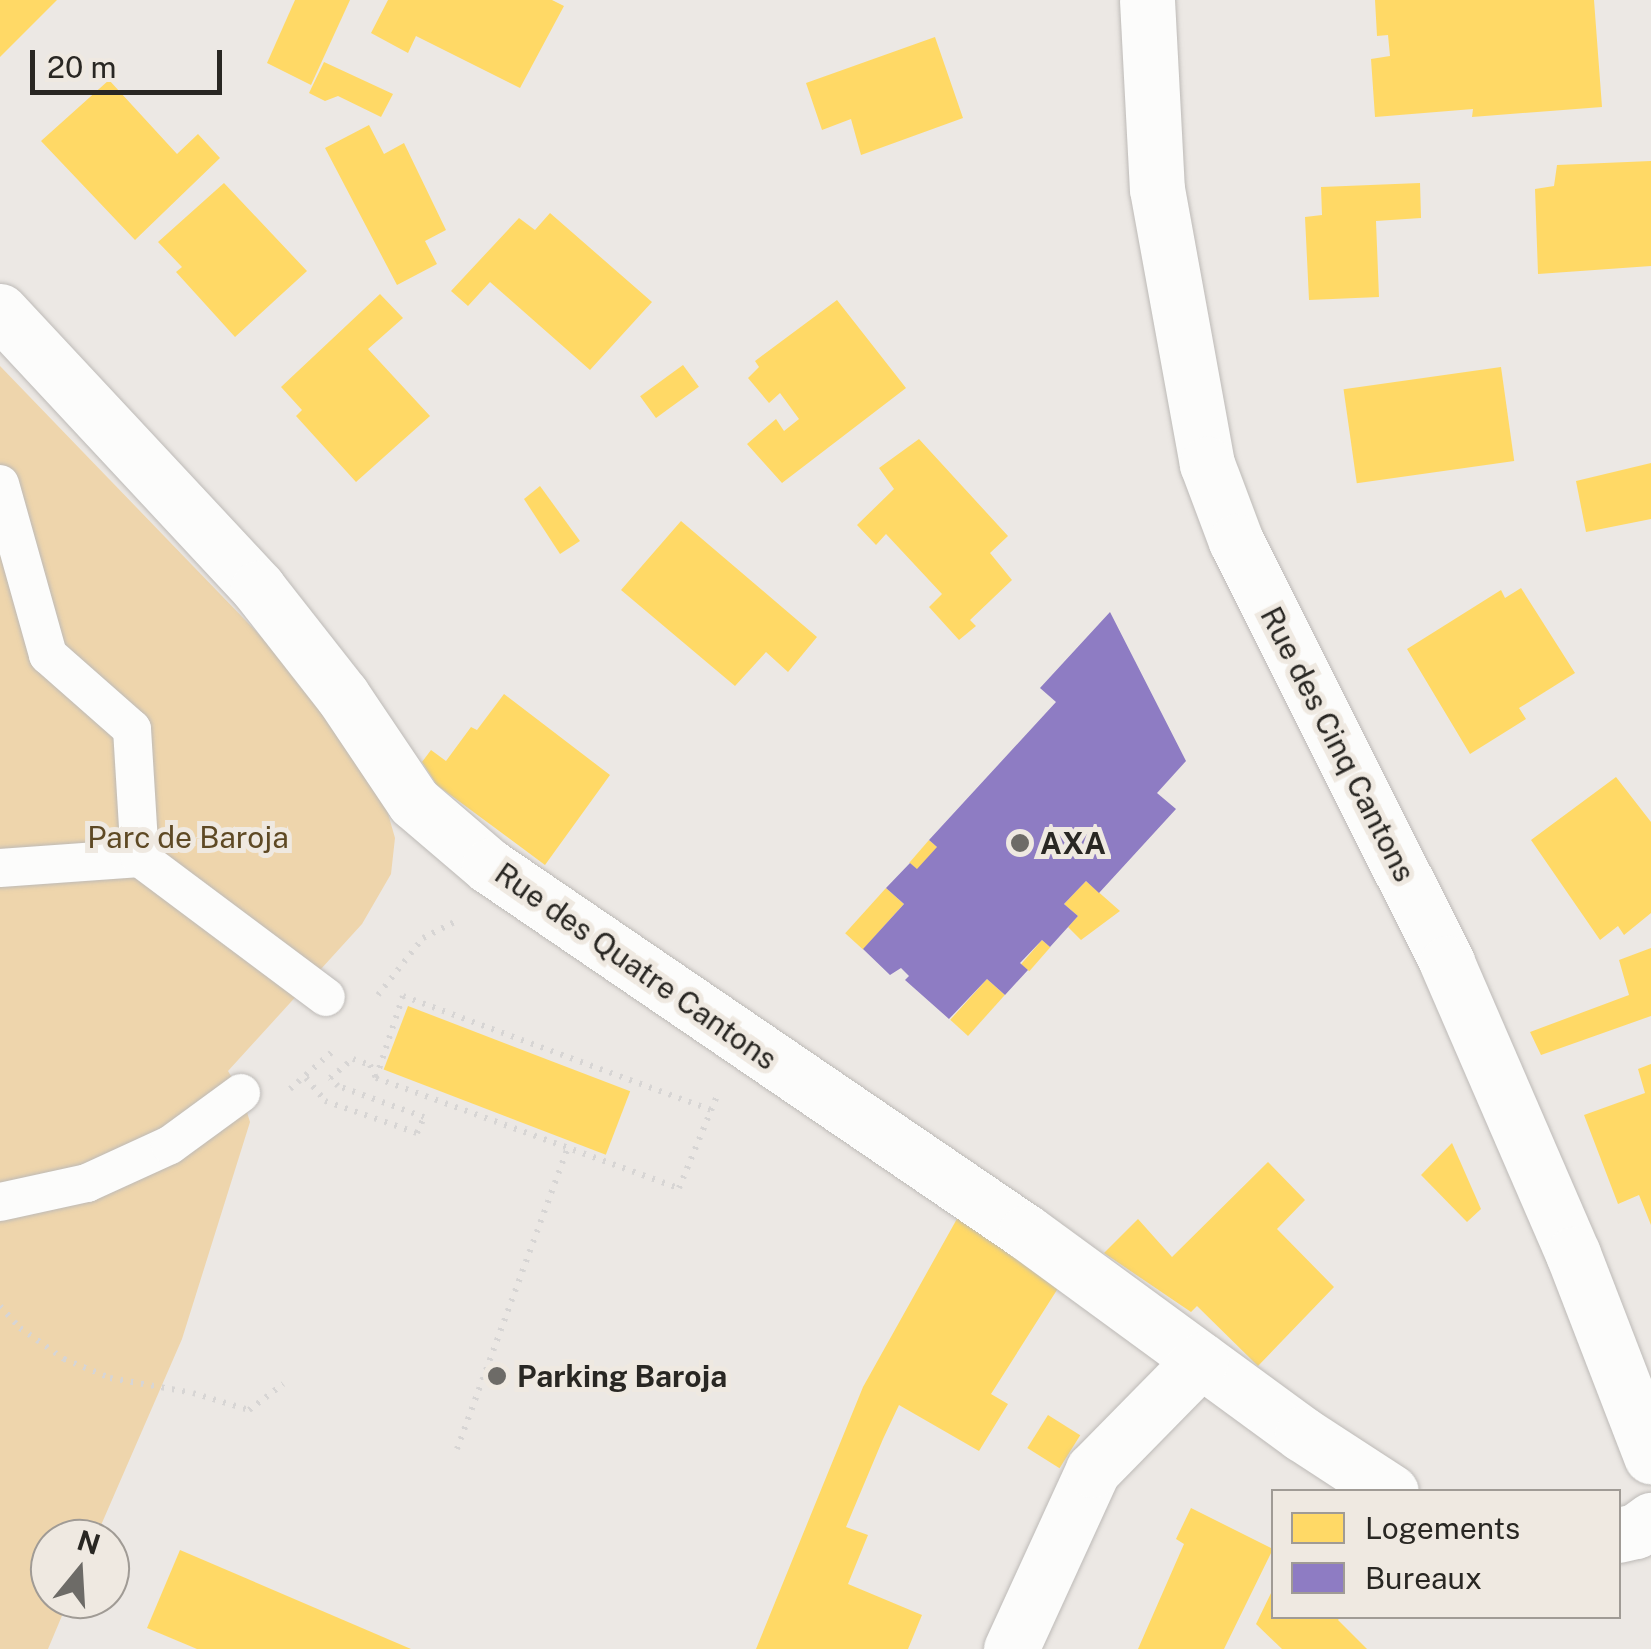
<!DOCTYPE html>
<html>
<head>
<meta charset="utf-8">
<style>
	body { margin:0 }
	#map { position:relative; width:1651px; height:1649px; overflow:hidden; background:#ece8e4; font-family:"Public Sans",sans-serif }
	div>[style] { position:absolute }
	.green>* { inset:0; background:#eed5ac }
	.homes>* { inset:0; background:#ffd966; transform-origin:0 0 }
	.offices>* { inset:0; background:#8e7cc3 }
	.path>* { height:6px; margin-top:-3px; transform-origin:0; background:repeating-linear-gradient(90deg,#d7d5d4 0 2.5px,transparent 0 10.5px) }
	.roads { filter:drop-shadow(0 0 2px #bdbab7) drop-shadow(0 0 2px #bdbab7) }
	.lane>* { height:38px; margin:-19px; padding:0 19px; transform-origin:19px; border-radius:19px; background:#fcfcfb }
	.street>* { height:55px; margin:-27.5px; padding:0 27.5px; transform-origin:27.5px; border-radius:27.5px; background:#fcfcfb }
	.secondary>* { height:55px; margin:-27.5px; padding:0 27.5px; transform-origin:27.5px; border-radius:27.5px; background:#fcfcfb }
	.dots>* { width:28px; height:28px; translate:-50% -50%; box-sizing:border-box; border:5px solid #efe9e1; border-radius:50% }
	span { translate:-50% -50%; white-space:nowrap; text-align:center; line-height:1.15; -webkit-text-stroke:10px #efe9e1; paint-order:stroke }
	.street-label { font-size:30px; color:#292723 }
	.park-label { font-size:30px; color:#5e4924 }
	.poi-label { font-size:30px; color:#292723; font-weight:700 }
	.left { translate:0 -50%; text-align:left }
	.legend { position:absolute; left:1271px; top:1489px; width:350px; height:130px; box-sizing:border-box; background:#efe9e1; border:2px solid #a09b95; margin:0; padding:12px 18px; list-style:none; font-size:30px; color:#292723 }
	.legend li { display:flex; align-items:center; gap:20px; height:50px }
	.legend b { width:50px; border:2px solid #a09b95 }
	.north { position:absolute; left:30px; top:1519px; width:100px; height:100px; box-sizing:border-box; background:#efe9e1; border:2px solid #a09b95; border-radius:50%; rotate:18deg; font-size:28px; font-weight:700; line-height:40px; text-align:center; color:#292723 }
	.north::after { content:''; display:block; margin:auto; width:35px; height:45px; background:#6d6b67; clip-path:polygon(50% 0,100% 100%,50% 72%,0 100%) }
	.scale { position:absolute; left:30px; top:50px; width:192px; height:45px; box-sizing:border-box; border:5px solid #292723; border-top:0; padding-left:12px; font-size:30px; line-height:35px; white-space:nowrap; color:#292723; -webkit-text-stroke:8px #efe9e1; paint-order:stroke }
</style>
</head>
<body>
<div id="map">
	<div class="green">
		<div style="clip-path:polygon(0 366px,331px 709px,385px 803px,395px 838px,391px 874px,362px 924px,228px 1071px,241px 1093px,250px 1122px,182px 1339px,95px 1539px,50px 1539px,50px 1599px,69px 1599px,48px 1649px,0 1649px)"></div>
	</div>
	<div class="homes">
		<div style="clip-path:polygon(0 0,57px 0,0 57px)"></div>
		<div style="clip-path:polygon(295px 0,350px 0,311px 85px,267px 63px)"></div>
		<div style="clip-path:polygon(388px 0,552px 0,564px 6px,520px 88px,416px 36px,408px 53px,371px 33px)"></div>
		<div style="clip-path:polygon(1375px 0,1594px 0,1602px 107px,1472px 117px,1473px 109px,1375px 117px,1371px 59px,1390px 56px,1388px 35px,1377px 36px)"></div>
		<div style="clip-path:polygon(935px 37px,963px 118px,861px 155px,851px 119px,822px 130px,806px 83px)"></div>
		<div style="clip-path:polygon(324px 62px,393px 94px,381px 117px,338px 96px,325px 101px,309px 93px)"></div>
		<div style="clip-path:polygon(109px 80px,177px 154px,198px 134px,220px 158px,135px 240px,41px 141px)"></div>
		<div style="clip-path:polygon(369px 125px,384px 154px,404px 143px,446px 230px,425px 241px,437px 264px,397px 285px,325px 148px)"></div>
		<div style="clip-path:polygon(1651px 161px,1651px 266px,1538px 274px,1535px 189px,1554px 186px,1557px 165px)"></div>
		<div style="clip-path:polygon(224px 183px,307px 271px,235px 337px,176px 272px,182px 267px,158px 242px)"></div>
		<div style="clip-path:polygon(1420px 183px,1421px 218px,1376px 221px,1379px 297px,1309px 300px,1305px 217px,1322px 215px,1321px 187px)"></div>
		<div style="clip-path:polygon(550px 213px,652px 302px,590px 370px,490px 282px,468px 306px,451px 291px,519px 218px,535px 230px)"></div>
		<div style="clip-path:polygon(380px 294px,403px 318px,368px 349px,430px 416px,356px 482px,296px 416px,302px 410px,281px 387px)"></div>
		<div style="clip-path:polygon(837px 300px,906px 388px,782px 483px,747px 444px,776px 419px,784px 431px,799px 419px,780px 393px,769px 403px,748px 378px,759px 367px,755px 361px)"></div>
		<div style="left:683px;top:365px;width:27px;height:53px;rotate:54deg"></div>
		<div style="left:1501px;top:367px;width:95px;height:159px;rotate:82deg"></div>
		<div style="clip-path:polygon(919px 439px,1008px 536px,990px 553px,1012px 580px,970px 620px,976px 626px,959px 640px,929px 607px,942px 594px,886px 534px,876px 545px,857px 525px,894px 489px,879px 468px)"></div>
		<div style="clip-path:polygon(1651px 463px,1651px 519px,1586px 532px,1576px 481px)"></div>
		<div style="clip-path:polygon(540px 486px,580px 541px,560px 554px,524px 499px)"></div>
		<div style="clip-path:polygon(681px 521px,817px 637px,788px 672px,766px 652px,735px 686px,621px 590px)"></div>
		<div style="clip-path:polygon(1521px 588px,1575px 673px,1519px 708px,1526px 719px,1470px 754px,1407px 649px,1501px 590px,1505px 598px)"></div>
		<div style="clip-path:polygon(504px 694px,610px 775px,545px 865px,437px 785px,422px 762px,431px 750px,446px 761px,471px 727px,477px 730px)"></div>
		<div style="clip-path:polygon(1616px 777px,1651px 822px,1651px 913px,1624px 935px,1618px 926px,1600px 940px,1531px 840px)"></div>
		<div style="left:929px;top:840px;width:11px;height:30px;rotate:41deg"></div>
		<div style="clip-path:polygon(1086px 881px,1120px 911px,1081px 940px,1068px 927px,1078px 916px,1064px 904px)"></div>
		<div style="left:886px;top:888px;width:24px;height:61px;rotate:42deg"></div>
		<div style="left:1042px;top:940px;width:11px;height:32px;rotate:41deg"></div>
		<div style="clip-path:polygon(1651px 948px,1651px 1016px,1541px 1055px,1530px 1032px,1629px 995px,1619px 960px)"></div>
		<div style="left:987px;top:979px;width:24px;height:55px;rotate:42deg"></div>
		<div style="left:408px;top:1006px;width:238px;height:68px;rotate:21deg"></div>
		<div style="clip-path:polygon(1651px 1064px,1651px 1225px,1639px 1195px,1618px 1204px,1584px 1115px,1645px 1093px,1638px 1069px)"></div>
		<div style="clip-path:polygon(1452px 1143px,1481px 1209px,1467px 1222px,1421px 1175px)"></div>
		<div style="clip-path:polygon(1268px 1162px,1305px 1200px,1277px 1229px,1334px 1287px,1258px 1366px,1197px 1306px,1191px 1312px,1104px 1253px,1138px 1219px,1172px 1257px)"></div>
		<div style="clip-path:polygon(958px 1217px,1062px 1282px,991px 1394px,1008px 1404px,979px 1451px,899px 1405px,883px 1439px,846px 1527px,868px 1535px,848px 1584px,922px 1615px,908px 1649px,756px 1649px,863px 1387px)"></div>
		<div style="left:1048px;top:1415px;width:38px;height:39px;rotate:32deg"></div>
		<div style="clip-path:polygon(1191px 1508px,1273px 1549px,1224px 1649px,1138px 1649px,1184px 1544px,1176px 1539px)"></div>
		<div style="clip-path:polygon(180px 1550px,411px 1649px,197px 1649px,147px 1628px)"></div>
		<div style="clip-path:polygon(1274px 1587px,1274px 1616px,1341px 1616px,1338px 1620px,1367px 1649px,1282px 1649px,1256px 1624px)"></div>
	</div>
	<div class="offices">
		<div style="clip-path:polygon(1110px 612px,1186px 761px,1157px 793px,1176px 809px,1099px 893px,1086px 881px,1064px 904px,1078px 916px,1050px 947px,1042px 940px,1020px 963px,1028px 970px,1005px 995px,987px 979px,949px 1019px,905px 980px,909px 976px,901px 968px,890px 975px,863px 949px,904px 904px,886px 888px,910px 863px,917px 869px,937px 847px,929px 840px,1056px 702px,1040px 688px)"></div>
	</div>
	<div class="path">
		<div style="left:378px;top:995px;width:73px;rotate:-51.7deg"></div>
		<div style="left:423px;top:938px;width:39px;rotate:-27deg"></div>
		<div style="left:306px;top:1078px;width:30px;rotate:50deg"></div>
		<div style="left:325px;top:1101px;width:97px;rotate:19.2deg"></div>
		<div style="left:417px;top:1133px;width:17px;rotate:-66deg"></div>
		<div style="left:424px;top:1117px;width:91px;rotate:-160.2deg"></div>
		<div style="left:338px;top:1086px;width:11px;rotate:-135deg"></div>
		<div style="left:330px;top:1078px;width:30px;rotate:-40deg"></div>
		<div style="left:353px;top:1059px;width:18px;rotate:19deg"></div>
		<div style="left:370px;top:1065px;width:14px;rotate:65deg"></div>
		<div style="left:376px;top:1078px;width:322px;rotate:20deg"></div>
		<div style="left:679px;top:1188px;width:100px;rotate:-67.6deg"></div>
		<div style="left:376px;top:1078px;width:86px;rotate:-71.8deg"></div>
		<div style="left:403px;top:996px;width:328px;rotate:20.3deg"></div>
		<div style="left:290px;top:1089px;width:57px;rotate:-41.5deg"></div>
		<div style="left:0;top:1306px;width:30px;rotate:48deg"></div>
		<div style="left:20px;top:1328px;width:54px;rotate:35.2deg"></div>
		<div style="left:64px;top:1359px;width:50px;rotate:22.4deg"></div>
		<div style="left:110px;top:1378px;width:84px;rotate:10.2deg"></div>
		<div style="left:193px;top:1393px;width:59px;rotate:16.9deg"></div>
		<div style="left:249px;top:1410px;width:43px;rotate:-37.4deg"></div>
		<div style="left:457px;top:1449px;width:321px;rotate:-69.8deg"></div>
	</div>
	<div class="roads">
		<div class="lane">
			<div style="left:0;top:484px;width:178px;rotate:74.3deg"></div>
			<div style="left:48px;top:655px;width:112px;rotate:41.4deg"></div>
			<div style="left:132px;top:729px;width:129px;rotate:86.5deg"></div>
			<div style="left:0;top:868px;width:140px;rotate:-4.1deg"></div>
			<div style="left:140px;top:858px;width:232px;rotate:36.8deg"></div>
			<div style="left:0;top:1202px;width:89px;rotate:-12.3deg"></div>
			<div style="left:87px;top:1183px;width:91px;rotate:-24.6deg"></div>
			<div style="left:170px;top:1145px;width:88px;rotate:-36.2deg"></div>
		</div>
		<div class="street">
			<div style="left:0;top:311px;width:379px;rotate:47deg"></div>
			<div style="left:258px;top:588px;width:136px;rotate:51.9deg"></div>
			<div style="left:342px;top:695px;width:129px;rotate:56.1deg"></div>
			<div style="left:414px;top:802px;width:99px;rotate:40.5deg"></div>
			<div style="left:489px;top:866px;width:650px;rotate:34.28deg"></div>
			<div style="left:1026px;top:1232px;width:342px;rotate:36.2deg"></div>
			<div style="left:1302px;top:1434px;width:106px;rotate:33.1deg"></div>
			<div style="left:1618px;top:1535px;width:18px;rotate:-13deg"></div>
			<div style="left:1636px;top:1531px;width:19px;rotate:-36deg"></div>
			<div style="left:1011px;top:1649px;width:197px;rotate:-65.4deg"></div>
			<div style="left:1093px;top:1470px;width:154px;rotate:-45.5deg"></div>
		</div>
		<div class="secondary">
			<div style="left:1147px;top:0;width:189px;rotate:87deg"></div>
			<div style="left:1157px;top:189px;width:280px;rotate:79.7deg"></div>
			<div style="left:1207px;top:464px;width:82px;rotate:69.4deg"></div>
			<div style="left:1236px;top:541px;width:472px;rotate:63.4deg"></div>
			<div style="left:1447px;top:963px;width:317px;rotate:66.6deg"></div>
			<div style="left:1573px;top:1254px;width:217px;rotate:68.9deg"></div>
		</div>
	</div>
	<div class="dots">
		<div style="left:1020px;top:843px;background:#6d6b67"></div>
		<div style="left:497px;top:1376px;background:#6d6b67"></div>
	</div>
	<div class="street-label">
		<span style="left:1338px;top:744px;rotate:63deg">Rue des Cinq Cantons</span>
		<span style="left:636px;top:966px;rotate:35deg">Rue des Quatre Cantons</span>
	</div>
	<div class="park-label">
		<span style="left:188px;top:837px">Parc de Baroja</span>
	</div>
	<div class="poi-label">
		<span class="left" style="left:1040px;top:843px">AXA</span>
		<span class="left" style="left:517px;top:1376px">Parking Baroja</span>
	</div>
	<ul class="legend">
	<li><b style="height:28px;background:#ffd966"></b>Logements</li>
	<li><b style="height:28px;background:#8e7cc3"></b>Bureaux</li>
	</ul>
	<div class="north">N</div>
	<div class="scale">20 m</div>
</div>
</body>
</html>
